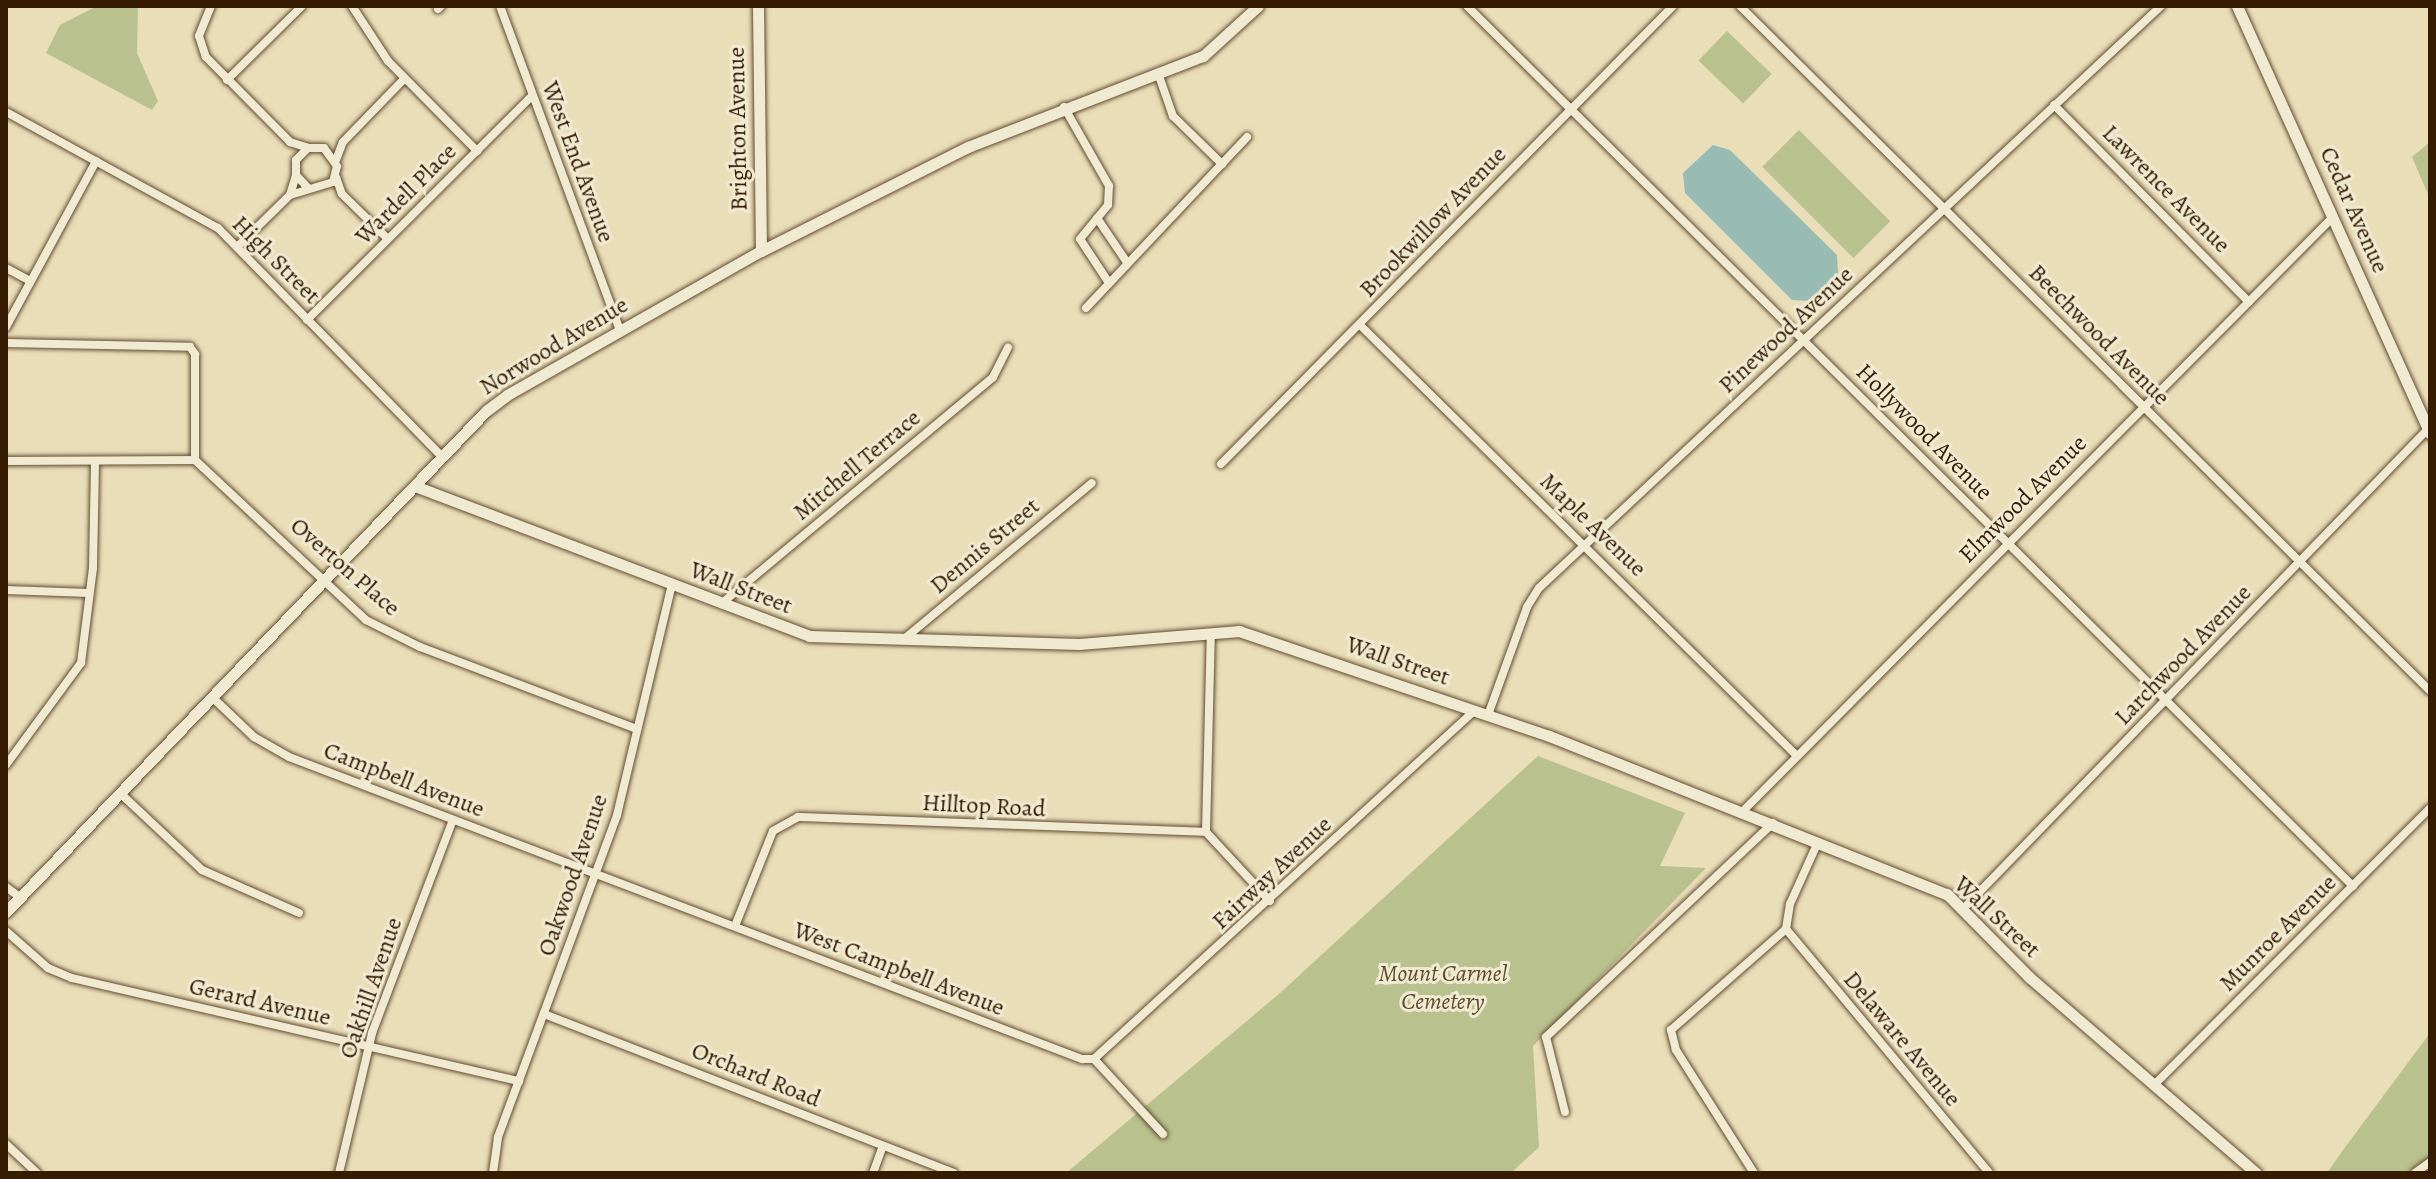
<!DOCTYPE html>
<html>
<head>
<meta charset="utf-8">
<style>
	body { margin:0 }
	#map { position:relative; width:2436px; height:1179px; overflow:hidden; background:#eadeb9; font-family:Alegreya,serif }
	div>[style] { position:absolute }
	.green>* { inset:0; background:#b9c18e; transform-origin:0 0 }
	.water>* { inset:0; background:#98bbb4 }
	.roads { filter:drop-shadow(0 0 2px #624c30) drop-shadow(0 0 2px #624c30) }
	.street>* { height:8px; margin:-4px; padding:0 4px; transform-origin:4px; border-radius:4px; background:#f1ead2 }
	.secondary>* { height:11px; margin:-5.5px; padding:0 5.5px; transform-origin:5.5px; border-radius:5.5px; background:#f1ead2 }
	span { translate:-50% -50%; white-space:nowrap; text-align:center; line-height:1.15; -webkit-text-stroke:6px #f1ead2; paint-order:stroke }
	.street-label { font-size:24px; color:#341b02 }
	.park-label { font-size:24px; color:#5c4d2c; font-style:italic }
	.frame { position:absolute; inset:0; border:8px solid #341b02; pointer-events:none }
</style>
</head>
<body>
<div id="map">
	<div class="green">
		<div style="clip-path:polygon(97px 6px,138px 6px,137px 53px,158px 101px,152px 110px,46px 53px,60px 25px)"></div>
		<div style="left:1727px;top:31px;width:62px;height:41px;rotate:44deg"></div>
		<div style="left:1799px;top:130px;width:129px;height:52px;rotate:45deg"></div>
		<div style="clip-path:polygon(2430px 142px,2430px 199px,2412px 157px)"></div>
		<div style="clip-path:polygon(1538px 756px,1685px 813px,1660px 866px,1706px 868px,1533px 1046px,1539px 1147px,1511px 1173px,1066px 1173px,1280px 993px)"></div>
		<div style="clip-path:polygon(2430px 1033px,2430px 1173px,2327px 1173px,2343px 1150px)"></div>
	</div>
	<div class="water">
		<div style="clip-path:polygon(1713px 145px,1730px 150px,1837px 255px,1838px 274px,1811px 301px,1792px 300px,1685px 193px,1683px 173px)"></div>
	</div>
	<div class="roads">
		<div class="street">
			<div style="left:211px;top:6px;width:32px;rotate:112deg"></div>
			<div style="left:199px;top:36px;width:22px;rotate:72deg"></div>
			<div style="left:206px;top:57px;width:120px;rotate:45.3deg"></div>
			<div style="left:290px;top:142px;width:19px;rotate:18deg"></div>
			<div style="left:352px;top:6px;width:66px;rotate:56.8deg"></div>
			<div style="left:388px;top:61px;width:127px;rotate:45.3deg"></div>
			<div style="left:500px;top:6px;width:346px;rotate:69.7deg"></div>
			<div style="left:1467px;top:6px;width:1249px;rotate:44.81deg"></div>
			<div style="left:1740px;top:6px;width:972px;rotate:44.79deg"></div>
			<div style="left:438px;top:9px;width:4px;rotate:-45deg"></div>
			<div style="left:1158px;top:73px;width:46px;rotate:70.8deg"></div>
			<div style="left:1173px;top:116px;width:69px;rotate:44.4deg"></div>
			<div style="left:227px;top:80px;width:105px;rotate:-44.6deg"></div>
			<div style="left:2054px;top:105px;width:277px;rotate:45.3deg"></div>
			<div style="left:1064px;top:107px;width:91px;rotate:60.3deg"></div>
			<div style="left:1109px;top:186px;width:19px;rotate:93deg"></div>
			<div style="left:1108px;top:205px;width:44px;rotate:129.5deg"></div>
			<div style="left:1080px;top:239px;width:53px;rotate:56.6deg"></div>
			<div style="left:6px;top:112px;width:242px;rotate:28.7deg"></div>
			<div style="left:218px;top:228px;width:320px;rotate:45.6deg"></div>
			<div style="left:336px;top:160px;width:19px;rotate:-69deg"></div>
			<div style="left:343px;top:142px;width:88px;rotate:-45.9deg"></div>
			<div style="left:336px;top:177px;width:18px;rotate:71deg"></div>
			<div style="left:342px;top:194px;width:64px;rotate:44.4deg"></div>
			<div style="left:290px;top:195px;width:45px;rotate:-16.8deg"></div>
			<div style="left:333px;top:182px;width:16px;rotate:-76deg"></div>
			<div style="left:337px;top:166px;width:22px;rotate:-126deg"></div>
			<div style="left:324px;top:148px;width:16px;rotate:180deg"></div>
			<div style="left:308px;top:148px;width:17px;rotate:135deg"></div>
			<div style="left:296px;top:160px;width:15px;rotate:90deg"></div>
			<div style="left:296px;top:175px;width:18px;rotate:47deg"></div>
			<div style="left:1097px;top:218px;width:55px;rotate:56deg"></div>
			<div style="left:237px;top:247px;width:74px;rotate:-44.5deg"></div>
			<div style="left:290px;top:195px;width:21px;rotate:-73deg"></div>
			<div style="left:6px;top:268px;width:27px;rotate:28deg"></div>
			<div style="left:1086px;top:308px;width:235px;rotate:-46.7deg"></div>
			<div style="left:307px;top:320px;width:317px;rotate:-44.9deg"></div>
			<div style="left:1361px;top:326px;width:611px;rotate:44.6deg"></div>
			<div style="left:6px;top:327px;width:189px;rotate:-61.5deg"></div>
			<div style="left:6px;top:343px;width:184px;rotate:1.2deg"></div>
			<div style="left:190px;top:347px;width:9px;rotate:54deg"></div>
			<div style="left:195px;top:354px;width:106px;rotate:90deg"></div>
			<div style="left:195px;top:460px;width:234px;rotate:43.1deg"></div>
			<div style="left:366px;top:620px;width:60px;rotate:26.6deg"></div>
			<div style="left:420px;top:647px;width:232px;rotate:20.7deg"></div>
			<div style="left:6px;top:461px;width:189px;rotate:-0.3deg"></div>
			<div style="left:1221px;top:464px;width:643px;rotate:-45.38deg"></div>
			<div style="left:6px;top:590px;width:83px;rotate:2.1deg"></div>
			<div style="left:721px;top:604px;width:354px;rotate:-39.8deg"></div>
			<div style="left:993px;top:377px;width:33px;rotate:-63deg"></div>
			<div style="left:904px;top:639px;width:244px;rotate:-39.7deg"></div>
			<div style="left:212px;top:697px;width:58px;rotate:43.6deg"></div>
			<div style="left:254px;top:737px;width:40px;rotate:29.7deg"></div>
			<div style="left:289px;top:757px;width:849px;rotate:20.85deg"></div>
			<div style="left:1082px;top:1059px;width:12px"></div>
			<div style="left:1094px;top:1059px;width:102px;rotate:47.4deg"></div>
			<div style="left:1488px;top:715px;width:115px;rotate:-70.1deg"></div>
			<div style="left:1527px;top:607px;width:22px;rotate:-58deg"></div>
			<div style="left:1539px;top:588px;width:852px;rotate:-43.1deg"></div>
			<div style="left:6px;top:765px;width:127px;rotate:-53.7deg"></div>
			<div style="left:81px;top:663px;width:96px;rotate:-82.8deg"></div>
			<div style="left:93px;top:568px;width:106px;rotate:-88.9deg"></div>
			<div style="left:120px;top:793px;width:112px;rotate:43.2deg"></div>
			<div style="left:202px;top:870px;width:106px;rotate:23.9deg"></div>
			<div style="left:1743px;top:811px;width:837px;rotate:-45.19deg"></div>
			<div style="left:1206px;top:832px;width:198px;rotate:-88.6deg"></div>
			<div style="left:6px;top:887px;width:17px;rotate:36deg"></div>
			<div style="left:1963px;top:909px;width:671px;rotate:-45.91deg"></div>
			<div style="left:735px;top:926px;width:102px;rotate:-68.2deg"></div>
			<div style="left:773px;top:831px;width:29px;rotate:-29deg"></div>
			<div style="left:798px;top:817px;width:408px;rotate:2.1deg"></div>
			<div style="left:1206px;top:832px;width:94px;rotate:47.2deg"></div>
			<div style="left:1786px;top:929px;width:317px;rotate:50.2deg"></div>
			<div style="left:6px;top:931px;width:56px;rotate:41.4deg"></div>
			<div style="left:48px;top:968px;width:26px;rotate:23deg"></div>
			<div style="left:72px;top:978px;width:459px;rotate:13deg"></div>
			<div style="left:544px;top:1014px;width:439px;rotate:21.2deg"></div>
			<div style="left:1094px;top:1059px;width:514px;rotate:-42.48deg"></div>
			<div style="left:2154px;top:1085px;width:391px;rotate:-45.1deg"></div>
			<div style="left:1565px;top:1112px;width:77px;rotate:-104.2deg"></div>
			<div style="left:1546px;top:1037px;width:312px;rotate:-43.3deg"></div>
			<div style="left:6px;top:1144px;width:42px;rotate:43.1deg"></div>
			<div style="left:339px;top:1173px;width:144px;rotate:-76.7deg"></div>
			<div style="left:372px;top:1033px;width:228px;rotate:-69.2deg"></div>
			<div style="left:493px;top:1173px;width:36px;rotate:-82deg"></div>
			<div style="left:498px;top:1137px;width:343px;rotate:-69.7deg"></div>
			<div style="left:617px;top:815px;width:236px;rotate:-76.6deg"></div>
			<div style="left:873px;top:1173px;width:29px;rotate:-70deg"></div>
			<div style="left:1754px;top:1173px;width:146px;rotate:-122.4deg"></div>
			<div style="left:1676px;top:1050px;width:21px;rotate:-104deg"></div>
			<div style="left:1671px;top:1030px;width:153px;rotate:-41.3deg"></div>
			<div style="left:1786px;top:929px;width:25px;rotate:-81deg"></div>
			<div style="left:1790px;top:904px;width:68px;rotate:-65.7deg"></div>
			<div style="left:2415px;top:1173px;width:19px;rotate:-36deg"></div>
		</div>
		<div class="secondary">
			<div style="left:758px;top:6px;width:245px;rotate:89.3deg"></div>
			<div style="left:2237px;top:6px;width:469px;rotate:65.7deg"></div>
			<div style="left:415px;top:486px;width:422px;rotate:20.8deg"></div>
			<div style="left:809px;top:636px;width:270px;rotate:1.7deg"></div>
			<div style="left:1079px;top:644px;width:161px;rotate:-4.6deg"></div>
			<div style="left:1239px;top:631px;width:327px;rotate:18.7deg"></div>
			<div style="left:1549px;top:736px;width:428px;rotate:21.7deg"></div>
			<div style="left:1947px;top:894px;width:117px;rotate:45.3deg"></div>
			<div style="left:2029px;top:977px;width:300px;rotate:40.8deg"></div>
			<div style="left:6px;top:912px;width:694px;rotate:-46.23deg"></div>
			<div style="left:486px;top:411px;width:26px;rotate:-37deg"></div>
			<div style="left:507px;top:395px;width:292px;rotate:-29.6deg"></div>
			<div style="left:761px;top:251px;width:232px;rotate:-26.7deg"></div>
			<div style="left:968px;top:147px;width:252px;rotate:-21.2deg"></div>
			<div style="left:1203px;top:56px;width:74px;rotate:-42.3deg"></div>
		</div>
	</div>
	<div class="street-label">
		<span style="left:738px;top:129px;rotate:-91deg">Brighton Avenue</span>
		<span style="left:578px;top:162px;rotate:70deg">West End Avenue</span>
		<span style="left:2166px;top:189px;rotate:45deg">Lawrence Avenue</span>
		<span style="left:406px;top:194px;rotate:-45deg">Wardell Place</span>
		<span style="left:2354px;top:210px;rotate:66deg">Cedar Avenue</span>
		<span style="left:1433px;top:222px;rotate:-46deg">Brookwillow Avenue</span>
		<span style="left:276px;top:260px;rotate:45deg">High Street</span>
		<span style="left:1786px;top:330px;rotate:-43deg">Pinewood Avenue</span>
		<span style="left:2099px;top:335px;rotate:45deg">Beechwood Avenue</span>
		<span style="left:554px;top:346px;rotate:-31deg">Norwood Avenue</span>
		<span style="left:1924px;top:432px;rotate:45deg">Hollywood Avenue</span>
		<span style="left:857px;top:465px;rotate:-40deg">Mitchell Terrace</span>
		<span style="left:2023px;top:499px;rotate:-45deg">Elmwood Avenue</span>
		<span style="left:1593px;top:525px;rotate:44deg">Maple Avenue</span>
		<span style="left:985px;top:546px;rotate:-40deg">Dennis Street</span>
		<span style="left:345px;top:567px;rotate:41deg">Overton Place</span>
		<span style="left:741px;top:588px;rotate:21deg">Wall Street</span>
		<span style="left:2183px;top:655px;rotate:-46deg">Larchwood Avenue</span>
		<span style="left:1398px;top:661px;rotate:19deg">Wall Street</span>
		<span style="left:404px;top:780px;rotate:21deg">Campbell Avenue</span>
		<span style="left:984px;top:806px;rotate:3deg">Hilltop Road</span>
		<span style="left:1272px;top:873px;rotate:-43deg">Fairway Avenue</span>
		<span style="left:573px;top:875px;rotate:-71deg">Oakwood Avenue</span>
		<span style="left:1997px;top:917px;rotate:43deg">Wall Street</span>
		<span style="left:2278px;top:933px;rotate:-45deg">Munroe Avenue</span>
		<span style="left:899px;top:969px;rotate:21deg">West Campbell Avenue</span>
		<span style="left:371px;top:988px;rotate:-71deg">Oakhill Avenue</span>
		<span style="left:260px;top:1002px;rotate:13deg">Gerard Avenue</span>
		<span style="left:1902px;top:1039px;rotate:50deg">Delaware Avenue</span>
		<span style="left:756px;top:1075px;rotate:22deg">Orchard Road</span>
	</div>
	<div class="park-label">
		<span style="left:1443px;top:988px">Mount Carmel<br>Cemetery</span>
	</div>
	<div class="frame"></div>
</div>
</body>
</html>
